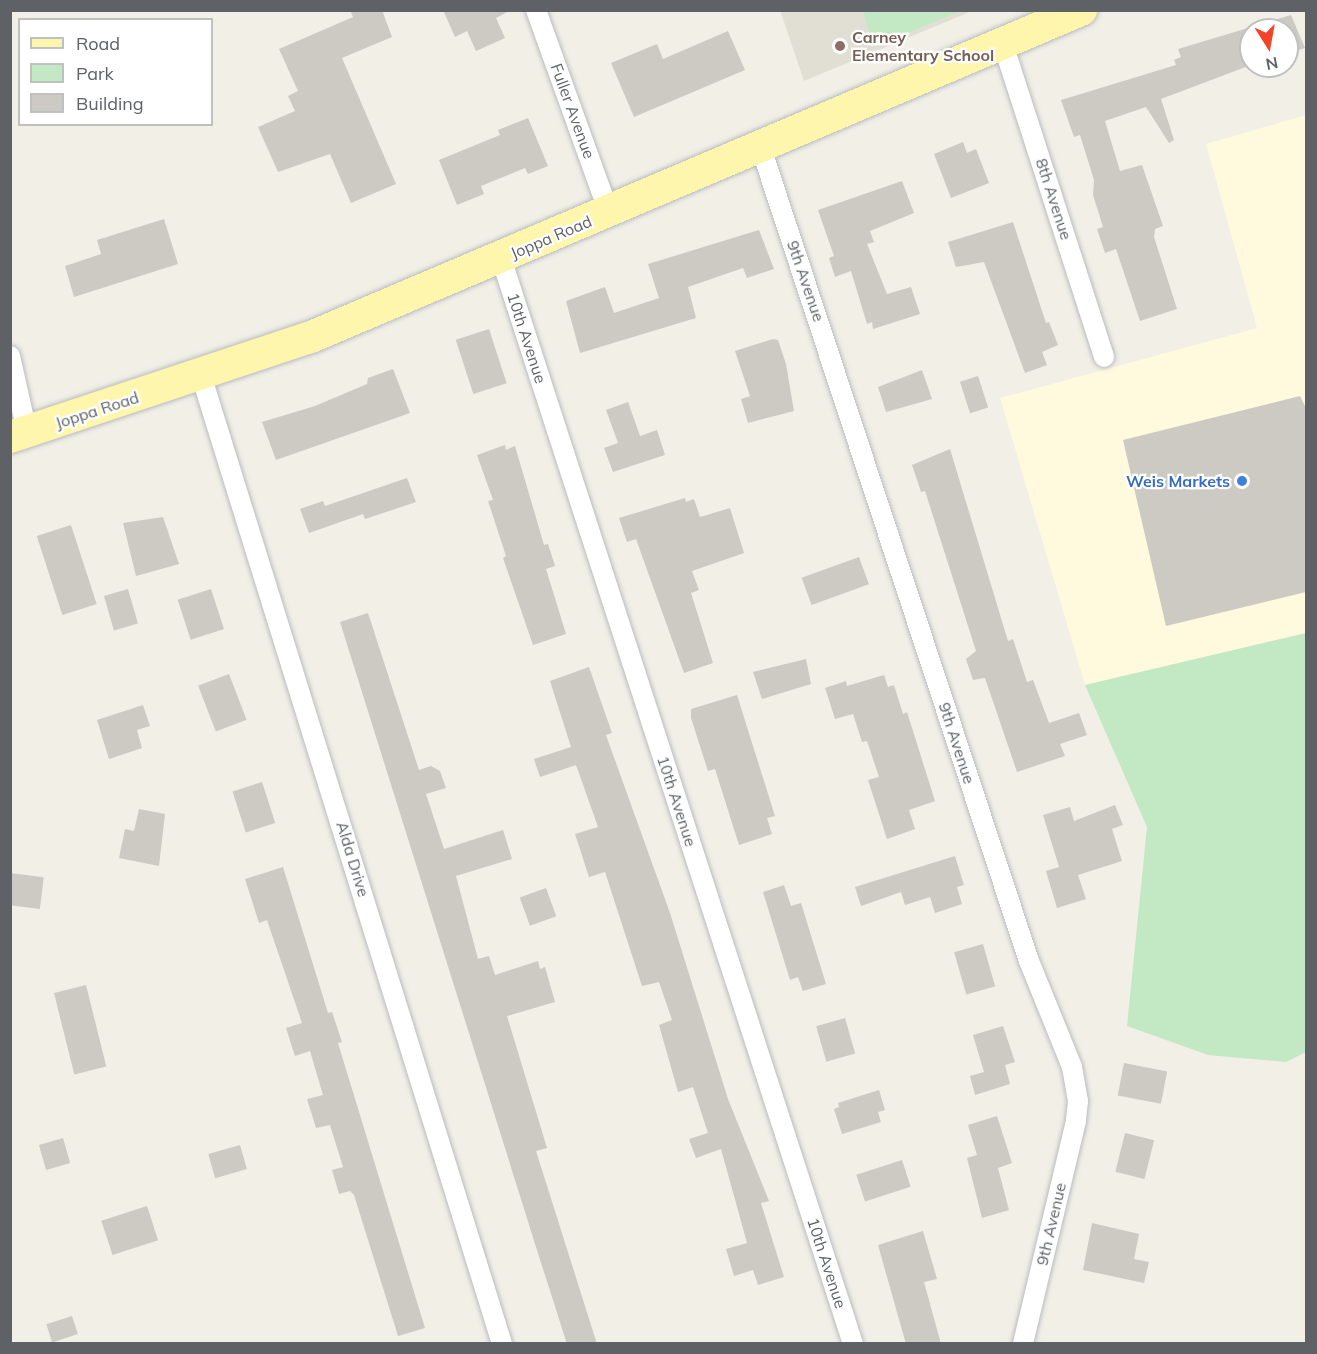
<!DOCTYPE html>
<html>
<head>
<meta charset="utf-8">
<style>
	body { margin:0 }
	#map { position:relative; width:1317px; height:1354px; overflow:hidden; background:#f1efe6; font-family:Mulish,sans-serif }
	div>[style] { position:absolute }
	.commercial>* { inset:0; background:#fff9dd }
	.education>* { inset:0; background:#e1ded4 }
	.green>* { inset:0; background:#c2e9c4 }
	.building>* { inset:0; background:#cccac3; transform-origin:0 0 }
	.roads { filter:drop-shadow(0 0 2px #b9bcc0) drop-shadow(0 0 2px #b9bcc0) }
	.street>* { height:20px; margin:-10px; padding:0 10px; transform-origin:10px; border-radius:10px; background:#fff }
	.primary>* { height:32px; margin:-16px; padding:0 16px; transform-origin:16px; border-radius:16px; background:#fff6ad }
	.dots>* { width:16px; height:16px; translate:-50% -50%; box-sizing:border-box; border:3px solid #fff; border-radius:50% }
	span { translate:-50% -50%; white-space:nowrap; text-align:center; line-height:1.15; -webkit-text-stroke:4.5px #fff; paint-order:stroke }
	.education-label { font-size:16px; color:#785e54; font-weight:700 }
	.left { translate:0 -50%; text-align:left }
	.street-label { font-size:16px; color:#5e6267 }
	.shop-label { font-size:16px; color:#366cbe; font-weight:700 }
	.right { translate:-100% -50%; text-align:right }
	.frame { position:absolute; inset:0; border:12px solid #5e6267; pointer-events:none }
	.legend { position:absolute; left:18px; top:18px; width:195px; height:108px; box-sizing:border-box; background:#fff; border:2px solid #bfc0c2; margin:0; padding:8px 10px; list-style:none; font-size:18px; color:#5e6267 }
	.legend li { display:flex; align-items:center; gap:12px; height:30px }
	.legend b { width:30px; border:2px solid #bfc0c2 }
	.north { position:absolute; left:1239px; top:18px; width:60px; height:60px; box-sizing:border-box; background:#fff; border:2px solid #bfc0c2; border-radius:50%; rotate:169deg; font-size:16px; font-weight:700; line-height:24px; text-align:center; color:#5e6267 }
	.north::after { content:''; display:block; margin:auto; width:21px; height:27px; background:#f3442a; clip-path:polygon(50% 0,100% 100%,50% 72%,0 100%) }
</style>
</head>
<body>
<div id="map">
	<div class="commercial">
		<div style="clip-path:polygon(1306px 115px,1306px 633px,1085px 685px,1000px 398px,1257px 328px,1206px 144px)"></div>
	</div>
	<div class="education">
		<div style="clip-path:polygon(780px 10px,972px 11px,804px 81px)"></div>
	</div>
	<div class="green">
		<div style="clip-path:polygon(863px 10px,960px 10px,960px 11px,874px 47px)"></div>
		<div style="clip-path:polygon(1306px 633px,1306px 1052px,1286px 1062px,1208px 1055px,1127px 1026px,1147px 827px,1085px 685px)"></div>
	</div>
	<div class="building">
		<div style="clip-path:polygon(350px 10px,382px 10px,392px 37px,342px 58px,396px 184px,351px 203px,330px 154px,278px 172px,258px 127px,295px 111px,288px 96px,298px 91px,279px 49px,353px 17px)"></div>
		<div style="clip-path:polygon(443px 10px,511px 10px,496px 18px,505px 38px,476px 51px,467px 31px,455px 37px)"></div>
		<div style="clip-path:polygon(1291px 15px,1305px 48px,1287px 54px,1287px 30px,1251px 30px,1251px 65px,1161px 99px,1174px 140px,1169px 143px,1146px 107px,1105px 121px,1120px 171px,1142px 165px,1163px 226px,1155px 229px,1154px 237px,1177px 309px,1140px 321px,1116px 249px,1105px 253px,1097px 229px,1103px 227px,1093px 195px,1094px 180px,1080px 135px,1074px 137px,1061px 100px,1176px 65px,1174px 60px,1181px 57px,1178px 49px)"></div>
		<div style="clip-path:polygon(728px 31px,745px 70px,634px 117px,611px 63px,657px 44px,663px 59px)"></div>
		<div style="clip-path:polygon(528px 118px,548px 166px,528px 174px,525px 168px,481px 186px,484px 194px,457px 205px,439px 160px,500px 135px,498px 130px)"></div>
		<div style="clip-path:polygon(963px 142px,967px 153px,976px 149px,989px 183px,951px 198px,934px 154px)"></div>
		<div style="clip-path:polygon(902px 181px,914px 213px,870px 231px,874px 242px,867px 244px,887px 294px,911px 287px,920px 314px,873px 329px,872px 322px,867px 324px,851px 271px,835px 277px,829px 258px,834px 256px,818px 210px)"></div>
		<div style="clip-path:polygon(164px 219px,178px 264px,74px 297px,65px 266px,101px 254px,97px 240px)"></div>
		<div style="clip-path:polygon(1013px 222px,1046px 323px,1049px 322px,1058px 345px,1042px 352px,1047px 365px,1025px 373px,984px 262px,956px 267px,948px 242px)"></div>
		<div style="clip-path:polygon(759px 230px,774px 269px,747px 278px,743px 268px,688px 287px,696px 318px,580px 353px,566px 301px,605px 287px,614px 313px,659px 298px,648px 264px)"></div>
		<div style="left:489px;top:329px;width:57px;height:35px;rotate:72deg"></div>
		<div style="clip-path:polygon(773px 339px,778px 340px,786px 364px,794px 411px,748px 423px,741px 399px,750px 396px,735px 351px)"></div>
		<div style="clip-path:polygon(393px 369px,410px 413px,276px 460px,262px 422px,315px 406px,367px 384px,368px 378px)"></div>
		<div style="clip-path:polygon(922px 370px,932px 399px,886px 412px,878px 387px)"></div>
		<div style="left:978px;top:376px;width:33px;height:19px;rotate:72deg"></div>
		<div style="clip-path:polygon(1300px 396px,1306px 408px,1306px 592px,1166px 626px,1123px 440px)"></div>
		<div style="clip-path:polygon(628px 402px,640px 436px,657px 430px,665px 455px,613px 472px,604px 448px,618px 443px,606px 410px)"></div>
		<div style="clip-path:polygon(505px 445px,506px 450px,515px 446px,544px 545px,548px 544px,555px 566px,546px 569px,566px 634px,533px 645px,503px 558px,506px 556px,488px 501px,493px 500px,477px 455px)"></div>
		<div style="clip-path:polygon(950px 449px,1008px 641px,1013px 639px,1027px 682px,1033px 680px,1049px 723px,1079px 713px,1087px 735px,1060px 744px,1065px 756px,1017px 772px,985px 678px,973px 680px,966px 659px,976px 651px,925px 491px,921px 492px,912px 465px)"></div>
		<div style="clip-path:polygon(407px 478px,416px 502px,365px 519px,363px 514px,309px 533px,300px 509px,323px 501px,325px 506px)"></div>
		<div style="clip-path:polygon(685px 498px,686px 502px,694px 499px,700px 517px,730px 508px,744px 553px,692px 571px,699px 590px,691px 593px,713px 663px,684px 673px,636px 539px,627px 542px,619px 518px)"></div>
		<div style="clip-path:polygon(163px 517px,179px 564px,136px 576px,123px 523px)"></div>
		<div style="left:71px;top:525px;width:83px;height:36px;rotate:72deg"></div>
		<div style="left:859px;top:557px;width:29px;height:61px;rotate:70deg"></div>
		<div style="left:128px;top:589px;width:36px;height:25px;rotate:74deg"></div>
		<div style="left:211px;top:589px;width:42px;height:35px;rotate:72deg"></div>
		<div style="clip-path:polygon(368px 613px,419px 770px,431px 766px,440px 771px,446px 788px,426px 794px,444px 849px,503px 830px,512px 859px,456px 876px,478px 959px,489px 956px,495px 975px,538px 961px,540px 969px,545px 967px,555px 1002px,507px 1016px,547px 1148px,536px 1151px,597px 1344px,567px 1344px,536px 1247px,340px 622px)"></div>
		<div style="clip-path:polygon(806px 659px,811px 684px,762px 699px,753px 672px)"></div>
		<div style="clip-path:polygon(589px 667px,612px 733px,606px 735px,670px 913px,728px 1099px,769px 1201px,761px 1203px,784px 1277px,758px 1285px,753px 1270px,734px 1276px,726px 1249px,747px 1243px,721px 1149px,696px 1158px,689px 1139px,708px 1133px,693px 1087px,678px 1092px,659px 1025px,672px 1020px,659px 982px,642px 986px,605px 872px,589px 877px,575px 834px,598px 827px,576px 765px,540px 777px,534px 759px,571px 747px,550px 681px)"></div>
		<div style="left:229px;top:674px;width:49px;height:33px;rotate:69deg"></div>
		<div style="clip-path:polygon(884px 675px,888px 687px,894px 685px,903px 714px,907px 712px,935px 801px,909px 810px,915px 829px,887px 839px,868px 780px,879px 777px,867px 741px,862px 742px,853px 714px,835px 719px,825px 688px,846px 681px,847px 686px)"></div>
		<div style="clip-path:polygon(737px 695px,775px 816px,767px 818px,772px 834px,739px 845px,715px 769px,708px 771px,691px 718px,691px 709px)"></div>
		<div style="clip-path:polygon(143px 705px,150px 726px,137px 730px,142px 748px,109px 759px,97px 720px)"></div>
		<div style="left:262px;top:782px;width:43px;height:31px;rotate:72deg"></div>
		<div style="clip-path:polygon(1115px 805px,1123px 825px,1112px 829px,1122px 861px,1078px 875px,1086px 899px,1057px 908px,1046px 871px,1059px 867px,1043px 815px,1070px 807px,1074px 821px)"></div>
		<div style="clip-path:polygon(139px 809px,165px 814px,159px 866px,119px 858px,125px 829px,134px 831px)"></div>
		<div style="clip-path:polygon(955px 856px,964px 885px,957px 887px,962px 904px,935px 913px,930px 897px,905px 905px,901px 892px,861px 906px,855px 887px)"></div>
		<div style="clip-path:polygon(283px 867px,328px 1013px,332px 1012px,342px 1042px,338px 1043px,425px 1328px,398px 1336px,354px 1195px,350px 1191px,339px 1194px,332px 1170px,343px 1167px,330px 1125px,316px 1128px,307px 1099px,323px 1095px,310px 1051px,295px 1056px,286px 1028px,302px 1023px,267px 920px,259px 923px,245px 879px)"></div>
		<div style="left:10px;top:873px;width:34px;height:32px;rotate:7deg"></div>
		<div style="clip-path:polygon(784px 885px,791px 906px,801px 903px,826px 984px,803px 991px,798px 977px,790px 980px,763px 892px)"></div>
		<div style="left:546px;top:888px;width:30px;height:28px;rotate:70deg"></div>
		<div style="left:983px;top:944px;width:44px;height:30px;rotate:74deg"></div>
		<div style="left:86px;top:985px;width:84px;height:33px;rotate:76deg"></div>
		<div style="left:845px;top:1018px;width:37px;height:30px;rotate:74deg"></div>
		<div style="clip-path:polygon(1003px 1026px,1015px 1062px,1005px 1065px,1010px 1084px,975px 1095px,970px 1076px,984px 1072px,973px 1035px)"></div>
		<div style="left:1124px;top:1063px;width:44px;height:33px;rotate:11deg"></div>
		<div style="clip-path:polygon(879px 1090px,885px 1110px,878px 1112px,881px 1122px,842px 1134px,834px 1109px,839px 1107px,838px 1103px)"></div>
		<div style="clip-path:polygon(997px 1116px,1012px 1163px,998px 1168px,1009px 1210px,982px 1218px,967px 1158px,977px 1155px,968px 1125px)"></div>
		<div style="left:1125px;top:1133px;width:30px;height:40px;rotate:14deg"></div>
		<div style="left:63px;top:1138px;width:26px;height:25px;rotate:74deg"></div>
		<div style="left:240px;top:1145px;width:25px;height:33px;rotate:74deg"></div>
		<div style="left:902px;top:1160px;width:28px;height:48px;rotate:72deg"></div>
		<div style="left:147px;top:1206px;width:36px;height:48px;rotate:72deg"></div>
		<div style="clip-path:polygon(1092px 1223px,1139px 1234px,1134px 1259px,1149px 1262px,1144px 1283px,1083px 1270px)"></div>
		<div style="clip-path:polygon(923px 1231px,937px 1279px,924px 1282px,941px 1344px,906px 1344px,878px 1245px)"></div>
		<div style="left:72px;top:1316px;width:19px;height:27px;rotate:72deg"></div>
	</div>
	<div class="roads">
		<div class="street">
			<div style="left:536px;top:10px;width:216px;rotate:70.2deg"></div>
			<div style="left:1002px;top:41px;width:332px;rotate:72.1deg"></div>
			<div style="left:761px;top:148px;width:856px;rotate:71.76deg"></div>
			<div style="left:1029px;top:961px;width:114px;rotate:67.9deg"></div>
			<div style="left:1072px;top:1067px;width:35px;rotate:80deg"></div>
			<div style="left:1078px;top:1101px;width:20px;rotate:96deg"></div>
			<div style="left:1076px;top:1121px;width:229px;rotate:103.4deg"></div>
			<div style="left:501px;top:258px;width:1142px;rotate:72.04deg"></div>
			<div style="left:10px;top:356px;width:78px;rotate:77.4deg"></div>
			<div style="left:201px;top:375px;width:1015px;rotate:72.74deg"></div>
		</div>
		<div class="primary">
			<div style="left:10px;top:437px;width:317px;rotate:-18.4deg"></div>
			<div style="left:311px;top:337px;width:837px;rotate:-23.01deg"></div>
		</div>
	</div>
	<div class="dots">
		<div style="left:840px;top:46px;background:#8d6e63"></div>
		<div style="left:1242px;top:481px;background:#3f7fe0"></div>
	</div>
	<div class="education-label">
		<span class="left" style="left:852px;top:46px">Carney<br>Elementary School</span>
	</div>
	<div class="street-label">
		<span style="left:573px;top:111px;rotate:70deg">Fuller Avenue</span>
		<span style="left:1054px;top:199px;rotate:72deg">8th Avenue</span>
		<span style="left:551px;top:237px;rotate:-23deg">Joppa Road</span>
		<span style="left:806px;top:281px;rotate:71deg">9th Avenue</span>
		<span style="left:527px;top:338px;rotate:72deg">10th Avenue</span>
		<span style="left:97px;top:410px;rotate:-18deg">Joppa Road</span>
		<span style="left:957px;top:743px;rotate:72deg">9th Avenue</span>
		<span style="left:677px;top:801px;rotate:72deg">10th Avenue</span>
		<span style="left:353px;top:859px;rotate:73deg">Alda Drive</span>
		<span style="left:1051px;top:1224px;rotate:-77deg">9th Avenue</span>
		<span style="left:827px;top:1263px;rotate:72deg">10th Avenue</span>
	</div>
	<div class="shop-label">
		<span class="right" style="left:1230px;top:481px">Weis Markets</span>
	</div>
	<div class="frame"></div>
	<ul class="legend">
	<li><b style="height:8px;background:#fff6ad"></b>Road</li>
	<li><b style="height:16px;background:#c2e9c4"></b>Park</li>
	<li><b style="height:16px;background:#cccac3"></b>Building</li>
	</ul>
	<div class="north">N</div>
</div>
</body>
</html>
